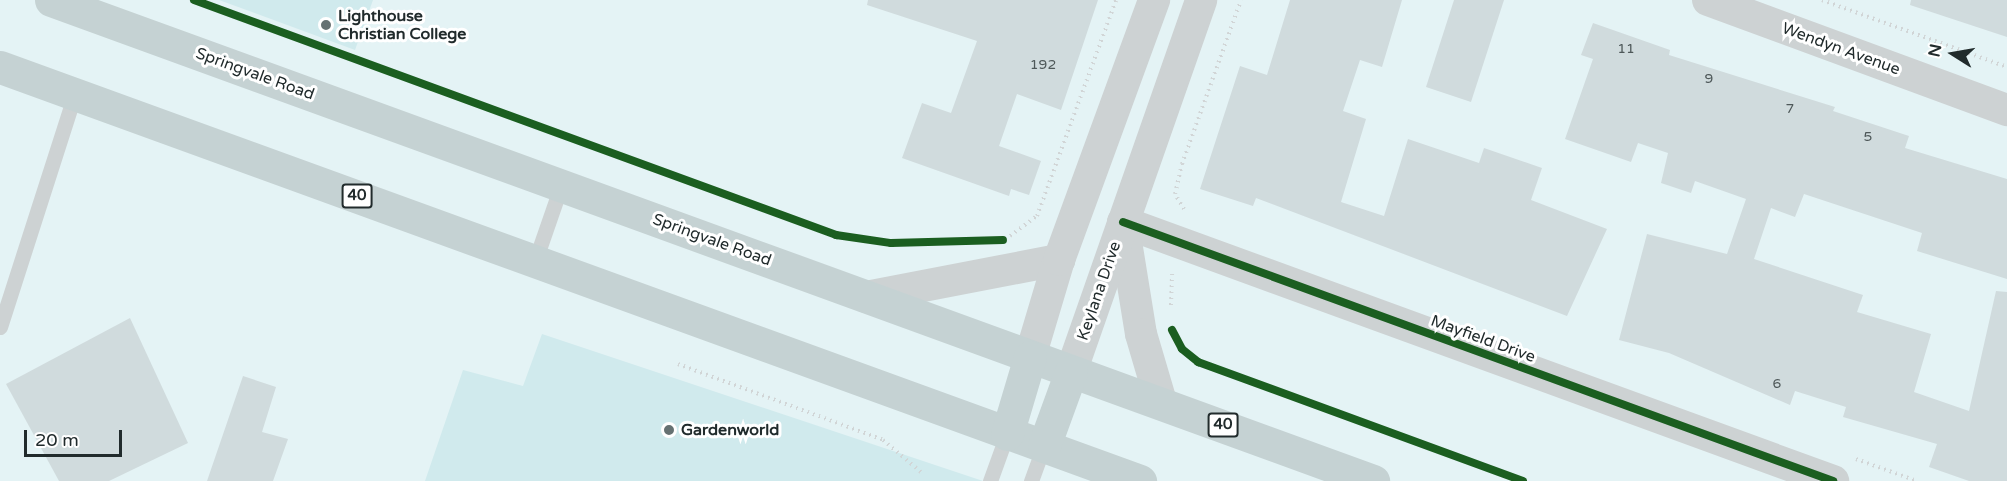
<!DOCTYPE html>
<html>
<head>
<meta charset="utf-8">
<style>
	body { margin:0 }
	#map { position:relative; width:2007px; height:481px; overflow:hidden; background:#e4f3f5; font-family:"Varela Round",sans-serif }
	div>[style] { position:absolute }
	.built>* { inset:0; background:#d0eaed }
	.building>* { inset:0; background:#d0dbdd }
	.path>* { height:4px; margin-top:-2px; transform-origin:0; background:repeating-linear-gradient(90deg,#d1d5d6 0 1.5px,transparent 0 6px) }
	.service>* { height:15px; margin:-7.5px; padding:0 7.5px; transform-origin:7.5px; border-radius:7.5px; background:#cdd2d3 }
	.minor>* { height:32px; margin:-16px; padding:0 16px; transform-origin:16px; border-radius:16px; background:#cdd2d3 }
	.trunk>* { height:33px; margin:-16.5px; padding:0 16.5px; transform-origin:16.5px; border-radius:16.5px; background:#c5d2d3 }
	.cycleway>* { height:8px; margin:-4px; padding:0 4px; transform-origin:4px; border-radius:4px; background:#1b5e20 }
	.dots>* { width:16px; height:16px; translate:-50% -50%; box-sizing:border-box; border:3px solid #fff; border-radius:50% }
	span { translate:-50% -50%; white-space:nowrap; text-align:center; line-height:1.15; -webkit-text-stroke:6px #fff; paint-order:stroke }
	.number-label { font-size:14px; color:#4e5859 }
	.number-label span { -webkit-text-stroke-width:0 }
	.shield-label span { padding:2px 4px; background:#fff; border:2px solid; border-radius:4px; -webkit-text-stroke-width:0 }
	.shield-label { font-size:15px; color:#212b2c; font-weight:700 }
	.poi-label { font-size:16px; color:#212b2c; font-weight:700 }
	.left { translate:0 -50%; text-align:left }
	.street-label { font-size:16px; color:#212b2c }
	.north { position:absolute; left:1923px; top:24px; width:60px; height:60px; -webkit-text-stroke:4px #fff; paint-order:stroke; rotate:281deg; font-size:16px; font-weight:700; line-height:24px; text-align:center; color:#212b2c }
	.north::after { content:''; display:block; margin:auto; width:21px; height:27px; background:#212b2c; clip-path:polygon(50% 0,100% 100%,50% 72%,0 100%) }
	.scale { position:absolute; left:24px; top:430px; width:98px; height:27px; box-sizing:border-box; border:3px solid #212b2c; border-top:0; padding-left:8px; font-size:18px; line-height:21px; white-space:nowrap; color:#212b2c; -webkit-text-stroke:4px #fff; paint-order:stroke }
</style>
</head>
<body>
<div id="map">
	<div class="built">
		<div style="clip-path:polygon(219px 0,373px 0,355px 50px)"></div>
		<div style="clip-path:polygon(542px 334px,983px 481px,425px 481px,463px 370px,523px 386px)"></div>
	</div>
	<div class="building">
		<div style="clip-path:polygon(868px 0,1098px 0,1061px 110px,1017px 94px,999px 146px,1041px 161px,1029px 195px,1011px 189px,1009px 196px,902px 158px,922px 103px,951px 113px,977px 41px,867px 5px)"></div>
		<div style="clip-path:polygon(1290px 0,1402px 0,1382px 67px,1360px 60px,1343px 111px,1366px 119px,1341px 202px,1384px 216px,1408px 139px,1479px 163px,1484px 148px,1542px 168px,1531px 200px,1607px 229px,1567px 316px,1256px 198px,1253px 206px,1200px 189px,1240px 66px,1267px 75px)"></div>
		<div style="clip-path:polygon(1454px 0,1504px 0,1471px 102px,1426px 87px)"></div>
		<div style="clip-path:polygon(1911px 0,2007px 0,2007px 37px,1910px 5px)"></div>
		<div style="clip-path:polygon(1593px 23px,1670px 50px,1669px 55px,1835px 107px,1833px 111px,1909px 136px,1905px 148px,2007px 179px,2007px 279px,1917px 251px,1922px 233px,1804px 194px,1795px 217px,1771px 208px,1754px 259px,1863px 295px,1857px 312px,1931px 334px,1914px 392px,1969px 411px,1996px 291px,2007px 292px,2007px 481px,1969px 481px,1929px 467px,1937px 444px,1843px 417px,1846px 407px,1795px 391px,1790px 405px,1669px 353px,1619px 340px,1647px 234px,1727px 254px,1746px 199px,1695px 181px,1691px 193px,1661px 183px,1668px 153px,1638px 143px,1631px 162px,1565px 139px,1593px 59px,1581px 55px)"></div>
		<div style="clip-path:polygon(130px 318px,188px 443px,109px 481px,59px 481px,6px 384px)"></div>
		<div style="clip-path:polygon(243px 376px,276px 387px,262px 432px,288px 439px,273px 481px,207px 481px)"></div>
	</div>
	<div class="path">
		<div style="left:1822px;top:0;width:197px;rotate:19.9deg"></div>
		<div style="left:1184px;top:209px;width:17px;rotate:-121deg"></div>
		<div style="left:1175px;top:194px;width:31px;rotate:-77deg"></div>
		<div style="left:1182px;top:164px;width:174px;rotate:-70.2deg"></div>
		<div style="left:1010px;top:236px;width:34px;rotate:-37deg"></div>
		<div style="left:1037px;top:216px;width:230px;rotate:-69.9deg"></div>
		<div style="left:1171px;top:305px;width:31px;rotate:-88deg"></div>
		<div style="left:678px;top:364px;width:219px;rotate:20.3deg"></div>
		<div style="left:883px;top:440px;width:50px;rotate:40.1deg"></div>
		<div style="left:1856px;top:459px;width:65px;rotate:19.8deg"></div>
	</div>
	<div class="service">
		<div style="left:535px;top:261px;width:79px;rotate:-70.9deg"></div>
		<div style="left:0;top:327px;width:245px;rotate:-72.2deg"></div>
		<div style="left:990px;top:481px;width:50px;rotate:-70.1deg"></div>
		<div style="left:1031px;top:481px;width:37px;rotate:-70deg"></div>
	</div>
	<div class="minor">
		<div style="left:1708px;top:0;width:319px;rotate:20.2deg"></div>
		<div style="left:1123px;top:222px;width:756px;rotate:20.04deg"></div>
		<div style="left:1123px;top:223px;width:112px;rotate:80.8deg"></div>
		<div style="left:1141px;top:334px;width:71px;rotate:73.6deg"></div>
		<div style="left:866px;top:297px;width:197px;rotate:-10.9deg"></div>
		<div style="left:1030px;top:357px;width:101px;rotate:-73.4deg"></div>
		<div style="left:1059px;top:260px;width:277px;rotate:-69.9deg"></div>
		<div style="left:1071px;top:372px;width:394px;rotate:-70.7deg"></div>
	</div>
	<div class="trunk">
		<div style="left:51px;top:0;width:1407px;rotate:19.99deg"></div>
		<div style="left:0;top:67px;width:1213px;rotate:19.96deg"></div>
		<div style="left:1007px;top:434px;width:80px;rotate:-73.4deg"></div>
		<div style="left:1044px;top:446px;width:79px;rotate:-70deg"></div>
	</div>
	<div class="cycleway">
		<div style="left:194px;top:0;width:684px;rotate:20.1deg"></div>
		<div style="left:836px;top:235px;width:56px;rotate:8.3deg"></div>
		<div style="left:891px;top:243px;width:112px;rotate:-1.5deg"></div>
		<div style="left:1123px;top:222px;width:756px;rotate:20.04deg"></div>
		<div style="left:1172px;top:330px;width:21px;rotate:62deg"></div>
		<div style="left:1182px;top:349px;width:21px;rotate:39deg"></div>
		<div style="left:1198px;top:362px;width:346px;rotate:20.1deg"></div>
	</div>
	<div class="dots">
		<div style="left:326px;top:25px;background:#657172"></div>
		<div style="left:669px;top:430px;background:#657172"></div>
	</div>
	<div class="number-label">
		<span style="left:1626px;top:49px">11</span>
		<span style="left:1043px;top:65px">192</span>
		<span style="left:1709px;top:79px">9</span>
		<span style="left:1790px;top:109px">7</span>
		<span style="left:1868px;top:137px">5</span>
		<span style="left:1777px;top:384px">6</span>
	</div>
	<div class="shield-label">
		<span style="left:357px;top:196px">40</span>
		<span style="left:1223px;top:425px">40</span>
	</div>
	<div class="poi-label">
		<span class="left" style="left:338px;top:25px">Lighthouse<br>Christian College</span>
		<span class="left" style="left:681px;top:430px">Gardenworld</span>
	</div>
	<div class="street-label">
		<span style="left:1841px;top:49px;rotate:20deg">Wendyn Avenue</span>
		<span style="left:255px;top:74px;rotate:20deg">Springvale Road</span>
		<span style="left:712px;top:240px;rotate:20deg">Springvale Road</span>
		<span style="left:1099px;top:291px;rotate:-71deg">Keylana Drive</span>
		<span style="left:1483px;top:339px;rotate:20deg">Mayfield Drive</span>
	</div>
	<div class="north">N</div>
	<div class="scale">20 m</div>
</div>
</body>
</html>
